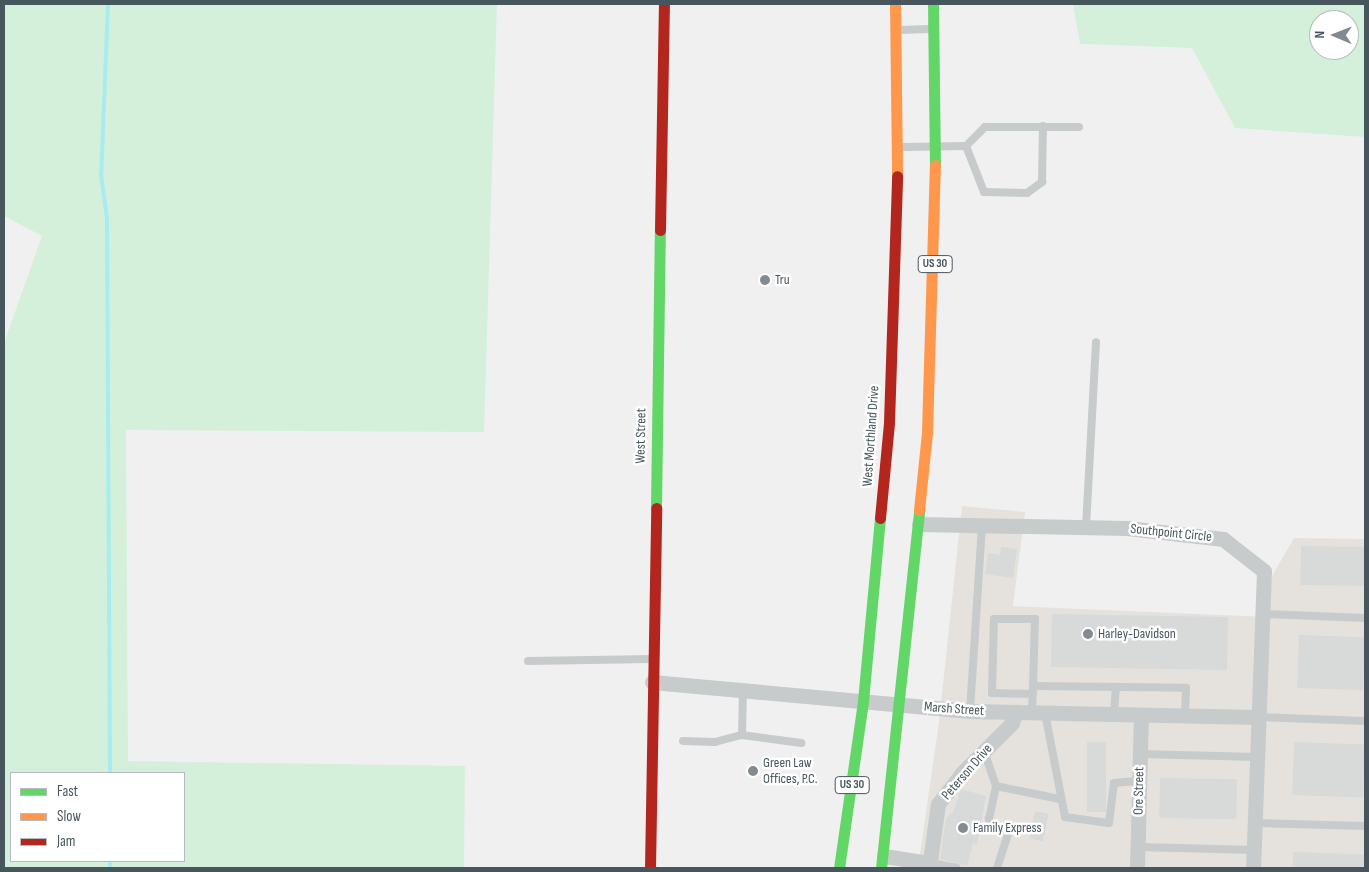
<!DOCTYPE html>
<html>
<head>
<meta charset="utf-8">
<style>
	body { margin:0 }
	#map { position:relative; width:1369px; height:872px; overflow:hidden; background:#f1f0f0; font-family:"Sofia Sans Condensed",sans-serif }
	div>[style] { position:absolute }
	.commercial>* { inset:0; background:#e5e2de }
	.green>* { inset:0; background:#d4f0da }
	.stream>* { height:4px; margin:-2px; padding:0 2px; transform-origin:2px; border-radius:2px; background:#a8ecef }
	.building>* { inset:0; background:#d8d9d9; transform-origin:0 0 }
	.lane>* { height:8px; margin:-4px; padding:0 4px; transform-origin:4px; border-radius:4px; background:#c7cbcc }
	.street>* { height:15px; margin:-7.5px; padding:0 7.5px; transform-origin:7.5px; border-radius:7.5px; background:#c7cbcc }
	.fast>* { height:11px; margin:-5.5px; padding:0 5.5px; transform-origin:5.5px; border-radius:5.5px; background:#63d668 }
	.slow>* { height:11px; margin:-5.5px; padding:0 5.5px; transform-origin:5.5px; border-radius:5.5px; background:#ff974d }
	.jam>* { height:11px; margin:-5.5px; padding:0 5.5px; transform-origin:5.5px; border-radius:5.5px; background:#b3261e }
	.dots>* { width:14px; height:14px; translate:-50% -50%; box-sizing:border-box; border:2px solid #fff; border-radius:50% }
	span { translate:-50% -50%; white-space:nowrap; text-align:center; line-height:1.15; -webkit-text-stroke:5px #fff; paint-order:stroke }
	.shield-label span { padding:1px 4px; background:#fff; border:1px solid; border-radius:4px; -webkit-text-stroke-width:0 }
	.shield-label { font-size:12px; color:#47565d; font-weight:700 }
	.poi-label { font-size:14px; color:#47565d }
	.left { translate:0 -50%; text-align:left }
	.street-label { font-size:14px; color:#47565d }
	.frame { position:absolute; inset:0; border:5px solid #47565d; pointer-events:none }
	.legend { position:absolute; left:10px; top:772px; width:175px; height:90px; box-sizing:border-box; background:#fff; border:1px solid #b5bbbe; margin:0; padding:6px 9px; list-style:none; font-size:15px; color:#47565d }
	.legend li { display:flex; align-items:center; gap:10px; height:25px }
	.legend b { width:25px; border:1px solid #b5bbbe }
	.north { position:absolute; left:1309px; top:10px; width:50px; height:50px; box-sizing:border-box; background:#fff; border:1px solid #b5bbbe; border-radius:50%; rotate:271deg; font-size:14px; font-weight:700; line-height:20px; text-align:center; color:#47565d }
	.north::after { content:''; display:block; margin:auto; width:18px; height:22px; background:#828c90; clip-path:polygon(50% 0,100% 100%,50% 72%,0 100%) }
</style>
</head>
<body>
<div id="map">
	<div class="commercial">
		<div style="clip-path:polygon(962px 506px,1025px 512px,1013px 606px,1269px 617px,1272px 576px,1294px 538px,1365px 539px,1365px 868px,918px 868px,939px 722px)"></div>
	</div>
	<div class="green">
		<div style="clip-path:polygon(evenodd,4px 4px,497px 4px,484px 432px,126px 430px,128px 761px,465px 766px,464px 868px,4px 868px,4px 343px,42px 236px,4px 216px,4px 4px,11px 773px,184px 773px,184px 861px,11px 861px,11px 773px)"></div>
		<div style="clip-path:polygon(evenodd,1073px 4px,1365px 4px,1365px 137px,1235px 128px,1192px 48px,1080px 44px,1073px 4px,1319px 20px,1349px 20px,1349px 50px,1319px 50px,1319px 20px)"></div>
	</div>
	<div class="stream">
		<div style="left:108px;top:4px;width:171px;rotate:92.3deg"></div>
		<div style="left:101px;top:175px;width:44px;rotate:82.2deg"></div>
		<div style="left:107px;top:219px;width:554px;rotate:89.69deg"></div>
		<div style="left:110px;top:868px;width:7px;rotate:-90deg"></div>
	</div>
	<div class="building">
		<div style="left:1301px;top:546px;width:64px;height:39px;rotate:1deg"></div>
		<div style="clip-path:polygon(1001px 547px,1017px 549px,1013px 578px,985px 574px,988px 553px,1000px 555px)"></div>
		<div style="left:1052px;top:614px;width:176px;height:53px;rotate:1deg"></div>
		<div style="left:1299px;top:635px;width:66px;height:53px;rotate:2deg"></div>
		<div style="left:1087px;top:742px;width:19px;height:70px"></div>
		<div style="left:1294px;top:742px;width:71px;height:53px;rotate:2deg"></div>
		<div style="left:1160px;top:778px;width:77px;height:40px;rotate:1deg"></div>
		<div style="clip-path:polygon(961px 789px,986px 796px,977px 844px,973px 843px,967px 866px,940px 859px,946px 818px,953px 812px)"></div>
		<div style="left:1035px;top:811px;width:14px;height:28px;rotate:12deg"></div>
		<div style="left:1293px;top:852px;width:72px;height:16px;rotate:2deg"></div>
	</div>
	<div class="lane">
		<div style="left:900px;top:30px;width:29px;rotate:-2deg"></div>
		<div style="left:966px;top:146px;width:49px;rotate:68.6deg"></div>
		<div style="left:984px;top:192px;width:43px;rotate:1.3deg"></div>
		<div style="left:1027px;top:193px;width:19px;rotate:-36deg"></div>
		<div style="left:1042px;top:182px;width:56px;rotate:-89deg"></div>
		<div style="left:902px;top:147px;width:64px;rotate:-0.9deg"></div>
		<div style="left:966px;top:146px;width:27px;rotate:-45deg"></div>
		<div style="left:985px;top:127px;width:94px"></div>
		<div style="left:1086px;top:527px;width:185px;rotate:-86.9deg"></div>
		<div style="left:1262px;top:614px;width:103px;rotate:2.2deg"></div>
		<div style="left:528px;top:661px;width:124px;rotate:-0.9deg"></div>
		<div style="left:1033px;top:694px;width:41px;rotate:-178.6deg"></div>
		<div style="left:992px;top:693px;width:74px;rotate:-88.5deg"></div>
		<div style="left:994px;top:619px;width:41px"></div>
		<div style="left:1035px;top:619px;width:67px;rotate:91.7deg"></div>
		<div style="left:970px;top:711px;width:186px;rotate:-86.3deg"></div>
		<div style="left:1032px;top:712px;width:26px;rotate:-88deg"></div>
		<div style="left:1033px;top:686px;width:153px;rotate:0.7deg"></div>
		<div style="left:1186px;top:688px;width:27px;rotate:92deg"></div>
		<div style="left:1045px;top:713px;width:106px;rotate:79.1deg"></div>
		<div style="left:1065px;top:817px;width:44px;rotate:7.8deg"></div>
		<div style="left:1109px;top:823px;width:40px;rotate:-82.9deg"></div>
		<div style="left:1114px;top:783px;width:25px;rotate:-5deg"></div>
		<div style="left:1114px;top:714px;width:27px;rotate:-86deg"></div>
		<div style="left:1258px;top:717px;width:107px;rotate:2.1deg"></div>
		<div style="left:742px;top:735px;width:60px;rotate:7.7deg"></div>
		<div style="left:683px;top:741px;width:32px;rotate:2deg"></div>
		<div style="left:715px;top:742px;width:28px;rotate:-15deg"></div>
		<div style="left:742px;top:735px;width:45px;rotate:-88.7deg"></div>
		<div style="left:984px;top:751px;width:37px;rotate:71deg"></div>
		<div style="left:1140px;top:754px;width:117px;rotate:1.5deg"></div>
		<div style="left:1255px;top:823px;width:110px;rotate:1.6deg"></div>
		<div style="left:1138px;top:847px;width:116px;rotate:1.5deg"></div>
		<div style="left:930px;top:863px;width:27px;rotate:10deg"></div>
		<div style="left:997px;top:868px;width:39px;rotate:-72deg"></div>
		<div style="left:1009px;top:831px;width:18px;rotate:-164deg"></div>
		<div style="left:992px;top:826px;width:8px;rotate:-113deg"></div>
		<div style="left:989px;top:819px;width:34px;rotate:-78deg"></div>
		<div style="left:996px;top:786px;width:65px;rotate:11.5deg"></div>
	</div>
	<div class="street">
		<div style="left:919px;top:524px;width:208px;rotate:1.1deg"></div>
		<div style="left:1127px;top:528px;width:97px;rotate:6.5deg"></div>
		<div style="left:1223px;top:539px;width:52px;rotate:38deg"></div>
		<div style="left:1264px;top:571px;width:297px;rotate:92.1deg"></div>
		<div style="left:652px;top:682px;width:319px;rotate:5.2deg"></div>
		<div style="left:970px;top:711px;width:288px;rotate:1.2deg"></div>
		<div style="left:884px;top:856px;width:47px;rotate:8.7deg"></div>
		<div style="left:929px;top:868px;width:65px;rotate:-82deg"></div>
		<div style="left:938px;top:804px;width:41px;rotate:-52deg"></div>
		<div style="left:963px;top:772px;width:69px;rotate:-45deg"></div>
		<div style="left:1012px;top:723px;width:12px;rotate:-70deg"></div>
		<div style="left:1137px;top:868px;width:153px;rotate:-88.5deg"></div>
	</div>
	<div class="fast">
		<div style="left:933px;top:4px;width:161px;rotate:89.3deg"></div>
		<div style="left:656px;top:508px;width:278px;rotate:-89.2deg"></div>
		<div style="left:839px;top:868px;width:169px;rotate:-81.8deg"></div>
		<div style="left:863px;top:701px;width:184px;rotate:-84.7deg"></div>
		<div style="left:881px;top:868px;width:360px;rotate:-83.9deg"></div>
	</div>
	<div class="slow">
		<div style="left:895px;top:4px;width:172px;rotate:89.3deg"></div>
		<div style="left:919px;top:510px;width:78px;rotate:-84.1deg"></div>
		<div style="left:927px;top:432px;width:267px;rotate:-88.3deg"></div>
	</div>
	<div class="jam">
		<div style="left:660px;top:230px;width:226px;rotate:-89deg"></div>
		<div style="left:880px;top:518px;width:96px;rotate:-84.6deg"></div>
		<div style="left:889px;top:422px;width:246px;rotate:-88.1deg"></div>
		<div style="left:650px;top:868px;width:360px;rotate:-89deg"></div>
	</div>
	<div class="dots">
		<div style="left:765px;top:280px;background:#828c90"></div>
		<div style="left:1088px;top:634px;background:#828c90"></div>
		<div style="left:753px;top:771px;background:#828c90"></div>
		<div style="left:963px;top:828px;background:#828c90"></div>
	</div>
	<div class="shield-label">
		<span style="left:935px;top:264px">US 30</span>
		<span style="left:852px;top:785px">US 30</span>
	</div>
	<div class="poi-label">
		<span class="left" style="left:775px;top:280px">Tru</span>
		<span class="left" style="left:1098px;top:634px">Harley-Davidson</span>
		<span class="left" style="left:763px;top:771px">Green Law<br>Offices, P.C.</span>
		<span class="left" style="left:973px;top:828px">Family Express</span>
	</div>
	<div class="street-label">
		<span style="left:641px;top:436px;rotate:-89deg">West Street</span>
		<span style="left:871px;top:436px;rotate:-86deg">West Morthland Drive</span>
		<span style="left:1171px;top:533px;rotate:6deg">Southpoint Circle</span>
		<span style="left:954px;top:709px;rotate:4deg">Marsh Street</span>
		<span style="left:967px;top:772px;rotate:-49deg">Peterson Drive</span>
		<span style="left:1139px;top:791px;rotate:-89deg">Ore Street</span>
	</div>
	<div class="frame"></div>
	<ul class="legend">
	<li><b style="height:6px;background:#63d668"></b>Fast</li>
	<li><b style="height:6px;background:#ff974d"></b>Slow</li>
	<li><b style="height:6px;background:#b3261e"></b>Jam</li>
	</ul>
	<div class="north">N</div>
</div>
</body>
</html>
